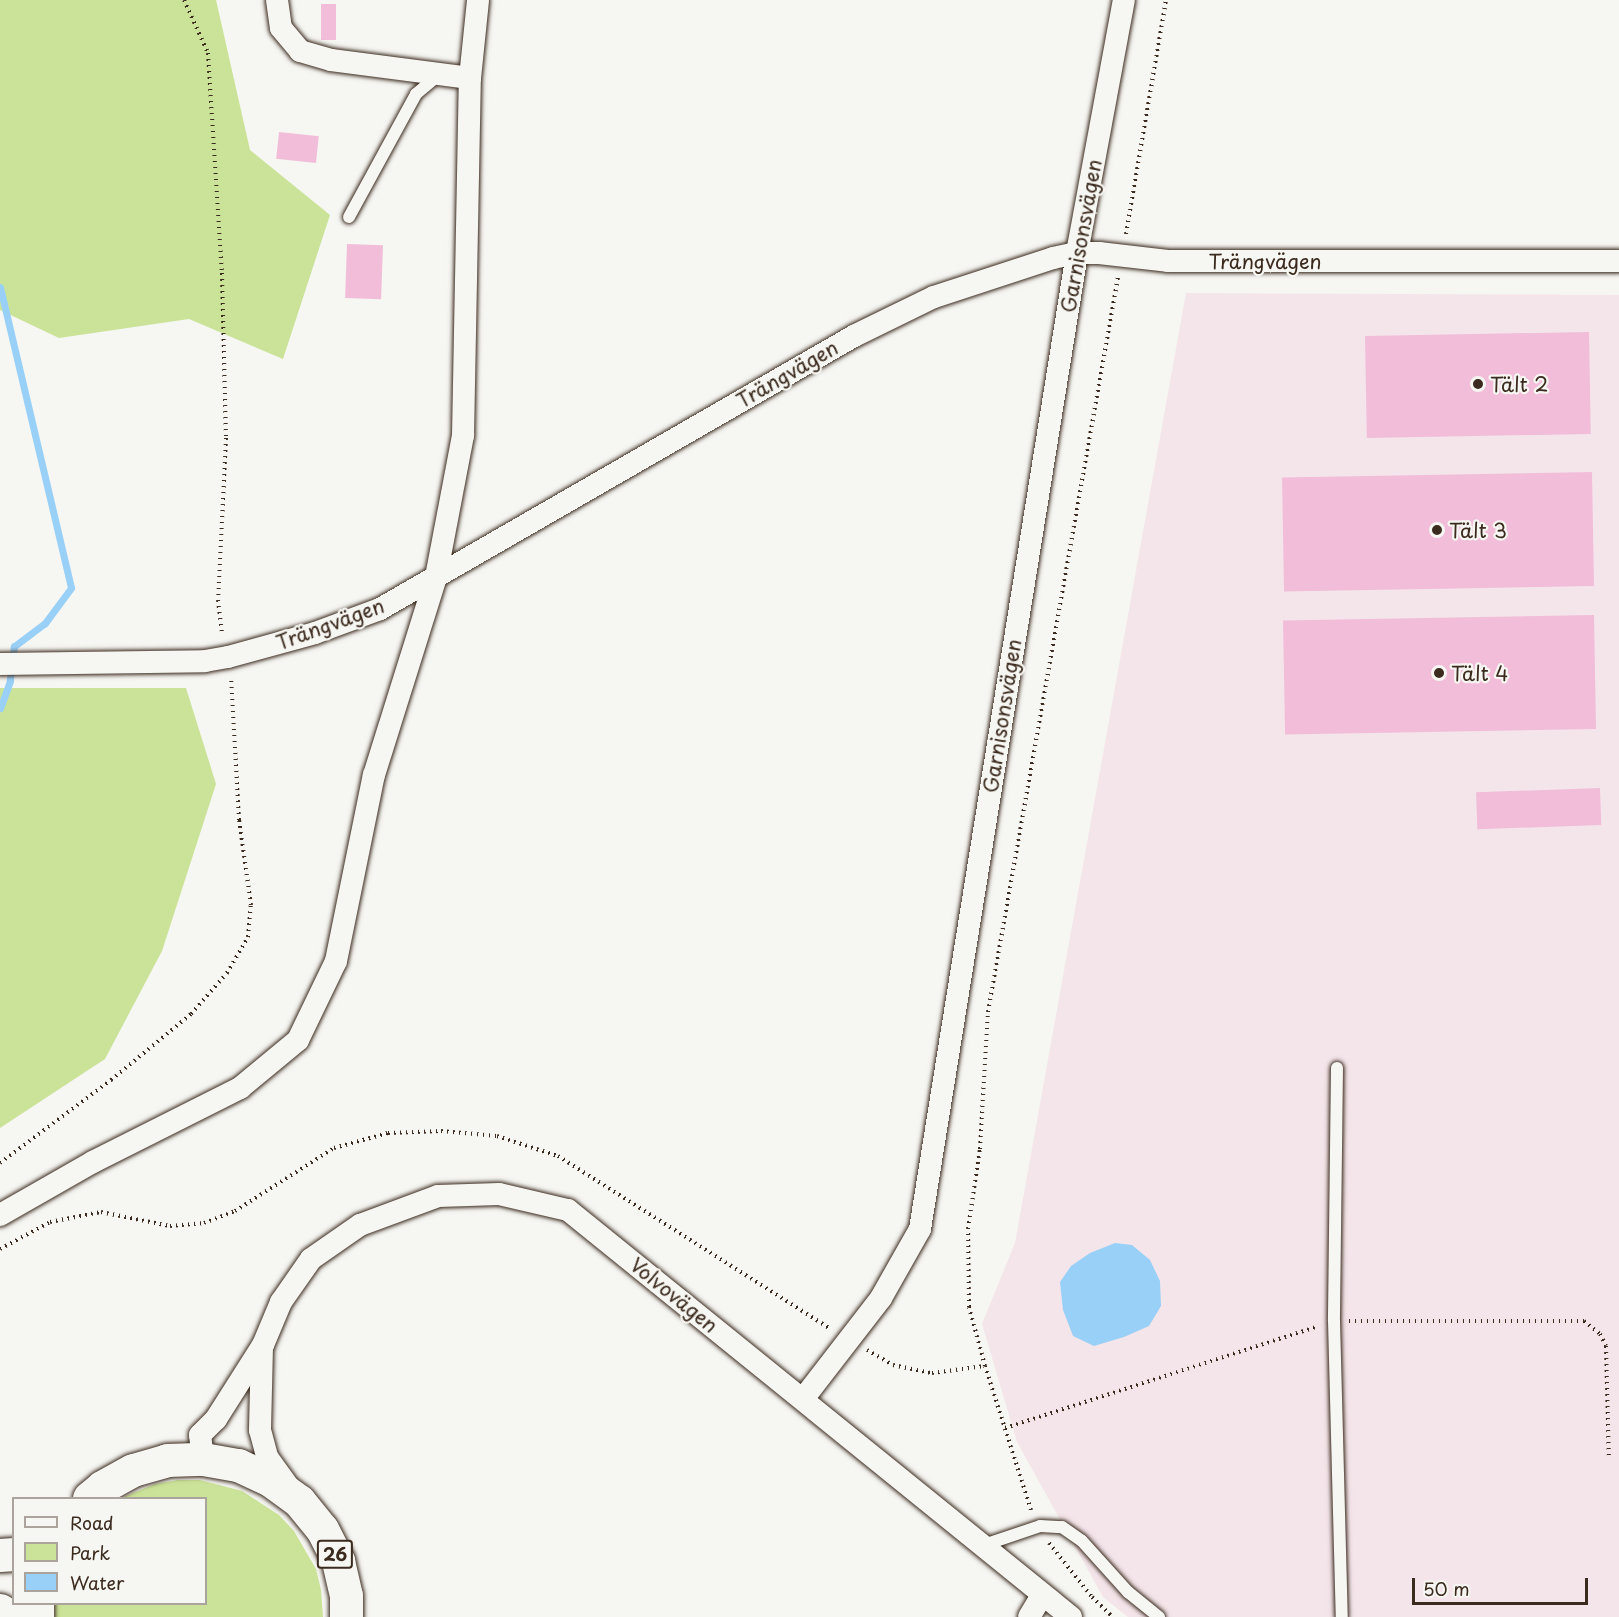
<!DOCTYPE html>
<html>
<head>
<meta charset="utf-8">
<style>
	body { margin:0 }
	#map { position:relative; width:1619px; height:1617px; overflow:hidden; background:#f6f6f2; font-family:"Playpen Sans",sans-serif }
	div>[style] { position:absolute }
	.built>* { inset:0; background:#f4e5ea }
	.green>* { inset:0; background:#cbe398 }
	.water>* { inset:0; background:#99d0f8 }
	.stream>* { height:7px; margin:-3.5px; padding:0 3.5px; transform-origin:3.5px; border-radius:3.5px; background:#99d0f8 }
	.building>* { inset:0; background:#f1bdd9; transform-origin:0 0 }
	.path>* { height:4px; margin-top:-2px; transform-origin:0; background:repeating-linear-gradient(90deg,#3b2a1e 0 1.5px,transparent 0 6px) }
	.roads { filter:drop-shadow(0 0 2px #3b2a1e) drop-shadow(0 0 2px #3b2a1e) }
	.service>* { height:12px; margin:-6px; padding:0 6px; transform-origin:6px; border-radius:6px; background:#f6f6f2 }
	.minor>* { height:22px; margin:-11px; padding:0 11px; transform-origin:11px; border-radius:11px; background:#f6f6f2 }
	.trunk>* { height:33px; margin:-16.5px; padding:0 16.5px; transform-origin:16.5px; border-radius:16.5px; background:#f6f6f2 }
	.dots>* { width:16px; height:16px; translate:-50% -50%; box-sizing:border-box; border:3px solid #f6f6f2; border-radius:50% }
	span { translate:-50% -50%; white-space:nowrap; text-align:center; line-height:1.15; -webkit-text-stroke:4.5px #f6f6f2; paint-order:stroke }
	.shield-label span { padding:2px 4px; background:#f6f6f2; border:2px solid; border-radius:4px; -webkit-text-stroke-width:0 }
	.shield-label { font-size:18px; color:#3b2a1e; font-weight:700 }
	.street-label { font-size:20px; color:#3b2a1e }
	.poi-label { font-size:20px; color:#3b2a1e }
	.left { translate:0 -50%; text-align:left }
	.legend { position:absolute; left:12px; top:1497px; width:195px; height:108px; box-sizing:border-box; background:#f6f6f2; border:2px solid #aba49d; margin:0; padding:8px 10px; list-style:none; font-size:18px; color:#3b2a1e }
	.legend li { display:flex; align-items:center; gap:12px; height:30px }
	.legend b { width:30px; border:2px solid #aba49d }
	.scale { position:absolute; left:1412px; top:1578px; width:176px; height:27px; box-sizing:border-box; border:3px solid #3b2a1e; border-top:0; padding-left:8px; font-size:18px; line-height:21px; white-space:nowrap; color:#3b2a1e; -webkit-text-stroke:4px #f6f6f2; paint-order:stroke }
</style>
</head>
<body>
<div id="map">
	<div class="built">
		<div style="clip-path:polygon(1186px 293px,1619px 295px,1619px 1617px,1128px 1617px,1103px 1597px,1017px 1442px,982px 1324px,1015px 1243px)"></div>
	</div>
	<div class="green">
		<div style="clip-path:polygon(0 0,216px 0,250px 150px,330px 215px,283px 359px,189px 319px,59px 338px,0 310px)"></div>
		<div style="clip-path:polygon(0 688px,186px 688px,216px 784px,162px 951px,105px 1059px,0 1128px)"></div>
		<div style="clip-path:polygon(178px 1480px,200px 1480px,242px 1491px,279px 1515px,294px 1531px,316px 1569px,321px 1590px,323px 1617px,55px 1617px,55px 1604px,206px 1604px,206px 1498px,121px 1498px,155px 1484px)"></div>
	</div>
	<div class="water">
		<div style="clip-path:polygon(1115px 1243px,1132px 1245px,1150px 1260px,1160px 1281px,1161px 1306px,1149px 1326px,1124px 1337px,1094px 1346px,1073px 1336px,1063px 1310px,1060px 1282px,1071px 1266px,1090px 1253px)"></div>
	</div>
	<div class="stream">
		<div style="left:0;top:287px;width:309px;rotate:76.7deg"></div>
		<div style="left:71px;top:588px;width:44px;rotate:126.6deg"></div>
		<div style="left:45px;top:623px;width:39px;rotate:143deg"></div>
		<div style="left:14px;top:646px;width:35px;rotate:97deg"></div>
		<div style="left:10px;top:681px;width:29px;rotate:110deg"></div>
	</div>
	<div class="building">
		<div style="left:321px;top:4px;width:15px;height:36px"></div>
		<div style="left:279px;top:132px;width:40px;height:27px;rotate:6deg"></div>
		<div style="left:347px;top:244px;width:36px;height:54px;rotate:2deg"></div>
		<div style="left:1589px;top:332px;width:102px;height:224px;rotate:89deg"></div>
		<div style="left:1592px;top:472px;width:114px;height:310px;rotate:89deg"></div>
		<div style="left:1594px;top:615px;width:114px;height:311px;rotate:89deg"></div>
		<div style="left:1600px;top:788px;width:37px;height:124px;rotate:88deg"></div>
	</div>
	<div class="path">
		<div style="left:184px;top:0;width:58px;rotate:65.6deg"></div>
		<div style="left:208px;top:53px;width:220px;rotate:86.4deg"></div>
		<div style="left:222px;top:273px;width:165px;rotate:88.6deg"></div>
		<div style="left:226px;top:438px;width:162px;rotate:92.8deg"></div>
		<div style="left:218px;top:600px;width:35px;rotate:83deg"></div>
		<div style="left:1126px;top:234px;width:237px;rotate:-80.3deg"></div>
		<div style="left:0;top:1163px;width:139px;rotate:-36.8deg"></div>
		<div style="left:111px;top:1080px;width:104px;rotate:-39.5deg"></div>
		<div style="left:191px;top:1014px;width:55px;rotate:-48.7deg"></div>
		<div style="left:227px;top:973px;width:42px;rotate:-59.7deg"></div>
		<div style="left:248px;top:937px;width:32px;rotate:-85deg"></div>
		<div style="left:251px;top:905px;width:86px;rotate:-98deg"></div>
		<div style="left:239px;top:820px;width:142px;rotate:-93.2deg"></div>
		<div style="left:0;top:1249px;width:57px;rotate:-28.4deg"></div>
		<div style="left:50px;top:1222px;width:52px;rotate:-11.1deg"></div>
		<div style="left:101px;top:1212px;width:70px;rotate:11.5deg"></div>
		<div style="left:170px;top:1226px;width:34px;rotate:-5deg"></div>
		<div style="left:204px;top:1223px;width:33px;rotate:-21deg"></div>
		<div style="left:235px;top:1211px;width:117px;rotate:-32.5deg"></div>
		<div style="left:334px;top:1148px;width:56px;rotate:-15.5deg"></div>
		<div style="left:388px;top:1133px;width:53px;rotate:-2.2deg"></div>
		<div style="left:441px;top:1131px;width:56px;rotate:5.1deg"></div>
		<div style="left:497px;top:1136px;width:64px;rotate:18.2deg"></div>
		<div style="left:558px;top:1156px;width:321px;rotate:32.4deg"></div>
		<div style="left:1349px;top:1321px;width:235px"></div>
		<div style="left:1584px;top:1321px;width:21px;rotate:39deg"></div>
		<div style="left:1600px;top:1334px;width:13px;rotate:63deg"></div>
		<div style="left:1606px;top:1346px;width:111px;rotate:88.5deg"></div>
		<div style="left:867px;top:1350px;width:30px;rotate:30deg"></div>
		<div style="left:893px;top:1365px;width:40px;rotate:12deg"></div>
		<div style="left:932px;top:1373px;width:53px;rotate:-7.5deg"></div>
		<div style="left:1005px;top:1428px;width:329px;rotate:-18deg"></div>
		<div style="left:1031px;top:1510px;width:151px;rotate:-107.7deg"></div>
		<div style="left:985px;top:1366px;width:61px;rotate:-105.2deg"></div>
		<div style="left:969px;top:1307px;width:78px;rotate:-90.7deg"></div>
		<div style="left:968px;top:1229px;width:81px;rotate:-81.5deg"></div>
		<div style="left:980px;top:1149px;width:137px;rotate:-86.7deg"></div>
		<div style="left:988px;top:1012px;width:746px;rotate:-79.97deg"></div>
		<div style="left:1049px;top:1543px;width:69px;rotate:51.5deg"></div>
		<div style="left:1092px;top:1597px;width:29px;rotate:44deg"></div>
	</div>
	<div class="roads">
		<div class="service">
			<div style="left:349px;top:217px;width:140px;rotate:-61.4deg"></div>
			<div style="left:416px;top:94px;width:30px;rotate:-40deg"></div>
			<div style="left:1337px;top:1068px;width:253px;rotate:90.7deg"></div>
			<div style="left:1334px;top:1321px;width:296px;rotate:88.5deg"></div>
			<div style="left:984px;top:1545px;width:59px;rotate:-18.7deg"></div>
			<div style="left:1040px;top:1526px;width:22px;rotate:3deg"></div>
			<div style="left:1062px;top:1527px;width:24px;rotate:35deg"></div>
			<div style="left:1082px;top:1541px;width:69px;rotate:48deg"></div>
			<div style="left:1128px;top:1592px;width:40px;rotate:39deg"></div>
		</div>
		<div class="minor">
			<div style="left:277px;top:0;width:28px;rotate:82deg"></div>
			<div style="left:281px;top:28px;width:30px;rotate:50deg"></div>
			<div style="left:300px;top:51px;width:32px;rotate:16deg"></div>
			<div style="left:331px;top:60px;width:140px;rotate:7.4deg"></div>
			<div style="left:0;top:664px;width:205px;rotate:-0.8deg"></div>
			<div style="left:205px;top:661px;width:23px;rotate:-10deg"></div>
			<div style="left:228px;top:657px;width:90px;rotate:-15.4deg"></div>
			<div style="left:315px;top:633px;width:69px;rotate:-20.3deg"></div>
			<div style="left:380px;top:609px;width:547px;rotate:-29.94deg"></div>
			<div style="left:854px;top:336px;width:89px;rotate:-26deg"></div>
			<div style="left:934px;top:297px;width:125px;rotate:-18.1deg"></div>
			<div style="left:1053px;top:258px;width:25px;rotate:-12deg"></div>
			<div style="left:1077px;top:253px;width:22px"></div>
			<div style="left:1099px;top:253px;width:69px;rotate:6.6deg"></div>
			<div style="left:1168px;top:261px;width:451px"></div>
			<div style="left:0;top:1215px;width:107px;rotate:-29.7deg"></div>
			<div style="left:93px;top:1162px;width:165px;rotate:-26.7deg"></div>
			<div style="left:240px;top:1088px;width:75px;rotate:-39.6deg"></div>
			<div style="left:298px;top:1040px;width:88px;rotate:-64.3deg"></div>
			<div style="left:336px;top:961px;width:190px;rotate:-78.5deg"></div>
			<div style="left:374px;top:775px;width:207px;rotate:-72.6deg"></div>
			<div style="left:436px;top:577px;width:144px;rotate:-79.2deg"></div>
			<div style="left:463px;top:436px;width:358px;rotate:-88.9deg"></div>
			<div style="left:470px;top:78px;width:78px;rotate:-84.1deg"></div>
			<div style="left:262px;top:1347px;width:83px;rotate:91.4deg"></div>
			<div style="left:260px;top:1430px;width:28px;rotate:75deg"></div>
			<div style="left:267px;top:1457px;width:36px;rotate:54deg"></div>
			<div style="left:803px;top:1399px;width:128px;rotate:-52.3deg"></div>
			<div style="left:881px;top:1298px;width:79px;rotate:-60.5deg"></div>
			<div style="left:920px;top:1229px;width:989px;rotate:-80.86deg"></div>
			<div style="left:1077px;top:253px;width:257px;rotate:-79.5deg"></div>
			<div style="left:203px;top:1459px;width:24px;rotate:-97deg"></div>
			<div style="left:200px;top:1435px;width:23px;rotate:-45deg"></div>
			<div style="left:216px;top:1419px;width:88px;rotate:-57.6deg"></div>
			<div style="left:263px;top:1345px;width:47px;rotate:-67.3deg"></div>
			<div style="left:281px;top:1302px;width:52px;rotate:-55.1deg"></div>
			<div style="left:311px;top:1259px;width:60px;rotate:-34.8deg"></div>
			<div style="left:360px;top:1225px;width:83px;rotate:-20.4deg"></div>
			<div style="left:438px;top:1196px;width:61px;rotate:-1.9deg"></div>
			<div style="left:499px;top:1194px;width:71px;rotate:13.1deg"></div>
			<div style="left:568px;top:1210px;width:647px;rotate:38.98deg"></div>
			<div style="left:1029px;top:1617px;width:26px;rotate:-59deg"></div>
		</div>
		<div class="trunk">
			<div style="left:89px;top:1498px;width:17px;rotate:-40deg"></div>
			<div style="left:102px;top:1487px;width:35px;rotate:-29deg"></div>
			<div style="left:133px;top:1470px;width:35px;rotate:-16deg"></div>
			<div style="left:167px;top:1460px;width:36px;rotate:-2deg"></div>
			<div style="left:203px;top:1459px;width:36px;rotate:10deg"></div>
			<div style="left:238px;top:1465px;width:35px;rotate:25deg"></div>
			<div style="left:270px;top:1480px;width:36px;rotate:36deg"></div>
			<div style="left:299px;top:1501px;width:36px;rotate:51deg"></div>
			<div style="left:322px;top:1529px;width:36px;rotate:63deg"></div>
			<div style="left:338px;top:1561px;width:35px;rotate:77deg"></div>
			<div style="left:346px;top:1595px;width:22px;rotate:90deg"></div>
			<div style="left:0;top:1555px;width:14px;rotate:-4deg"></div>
			<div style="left:0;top:1610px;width:12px;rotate:35deg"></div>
			<div style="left:37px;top:1617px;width:13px;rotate:-90deg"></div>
		</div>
	</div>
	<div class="dots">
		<div style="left:1478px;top:384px;background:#3b2a1e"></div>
		<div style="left:1437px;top:530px;background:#3b2a1e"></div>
		<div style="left:1439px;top:673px;background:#3b2a1e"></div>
	</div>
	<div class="shield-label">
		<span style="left:335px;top:1554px">26</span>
	</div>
	<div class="street-label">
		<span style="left:1081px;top:236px;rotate:-80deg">Garnisonsvägen</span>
		<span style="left:1265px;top:261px">Trängvägen</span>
		<span style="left:787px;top:374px;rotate:-30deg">Trängvägen</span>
		<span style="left:330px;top:624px;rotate:-20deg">Trängvägen</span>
		<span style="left:1002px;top:716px;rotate:-81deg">Garnisonsvägen</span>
		<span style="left:674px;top:1295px;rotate:39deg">Volvovägen</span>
	</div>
	<div class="poi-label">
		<span class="left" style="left:1490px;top:384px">Tält 2</span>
		<span class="left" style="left:1449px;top:530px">Tält 3</span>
		<span class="left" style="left:1451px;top:673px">Tält 4</span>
	</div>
	<ul class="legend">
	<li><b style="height:8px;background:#f6f6f2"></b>Road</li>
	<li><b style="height:16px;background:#cbe398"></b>Park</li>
	<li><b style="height:16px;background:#99d0f8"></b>Water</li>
	</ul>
	<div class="scale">50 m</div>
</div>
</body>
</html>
